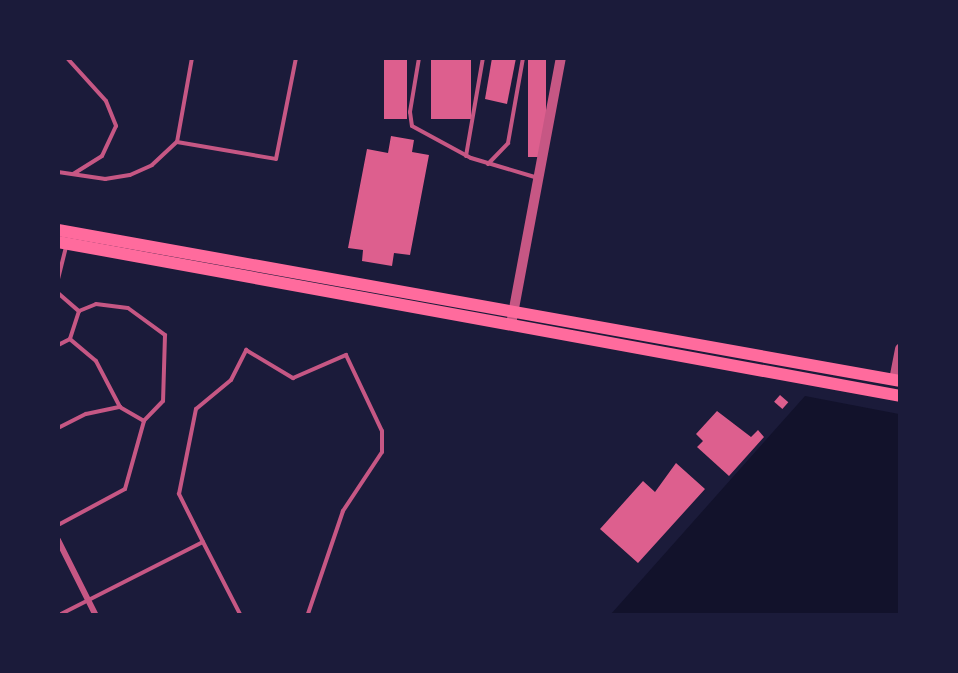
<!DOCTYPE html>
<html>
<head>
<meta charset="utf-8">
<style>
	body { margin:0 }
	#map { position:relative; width:958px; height:673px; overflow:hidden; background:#1b1b3a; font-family:Literata,serif }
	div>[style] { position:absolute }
	.water>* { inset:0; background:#12122b }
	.building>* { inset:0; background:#dd5f8e; transform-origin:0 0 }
	.service>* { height:4px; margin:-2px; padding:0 2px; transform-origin:2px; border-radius:2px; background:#c65784 }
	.minor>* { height:6px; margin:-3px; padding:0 3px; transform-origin:3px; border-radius:3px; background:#c65784 }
	.tertiary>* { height:10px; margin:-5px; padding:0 5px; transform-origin:5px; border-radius:5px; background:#c65784 }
	.secondary>* { height:12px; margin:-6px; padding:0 6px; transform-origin:6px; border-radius:6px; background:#ff6b9d }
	span { translate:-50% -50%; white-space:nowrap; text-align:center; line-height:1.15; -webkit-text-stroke:6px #1b1b3a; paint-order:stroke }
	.frame { position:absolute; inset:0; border:60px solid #1b1b3a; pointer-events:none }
</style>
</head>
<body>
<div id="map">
	<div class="water">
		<div style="clip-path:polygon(805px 396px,899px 414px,899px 614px,611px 614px)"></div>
	</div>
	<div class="building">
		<div style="left:384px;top:58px;width:23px;height:61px"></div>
		<div style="left:431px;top:58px;width:40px;height:61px"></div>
		<div style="clip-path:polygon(492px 58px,516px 58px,507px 104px,485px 99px)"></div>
		<div style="left:528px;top:58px;width:18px;height:99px"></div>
		<div style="clip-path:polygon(391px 136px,414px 140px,412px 152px,429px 155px,410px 255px,394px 253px,392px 266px,362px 261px,363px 250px,348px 248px,367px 149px,388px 153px)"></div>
		<div style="left:780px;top:395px;width:11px;height:9px;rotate:41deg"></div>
		<div style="clip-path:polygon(717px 411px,751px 437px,758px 430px,764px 437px,729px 476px,697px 447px,703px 441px,696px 434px)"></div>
		<div style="clip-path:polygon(676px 463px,705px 489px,638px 563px,600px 529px,643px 481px,655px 492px)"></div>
	</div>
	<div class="service">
		<div style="left:67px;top:58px;width:58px;rotate:47.8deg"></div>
		<div style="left:106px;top:101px;width:27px;rotate:68deg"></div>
		<div style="left:116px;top:126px;width:33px;rotate:115deg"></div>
		<div style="left:102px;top:156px;width:34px;rotate:148deg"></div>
		<div style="left:419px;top:58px;width:55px;rotate:99.5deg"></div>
		<div style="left:410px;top:112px;width:14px;rotate:82deg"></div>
		<div style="left:412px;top:126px;width:67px;rotate:28.5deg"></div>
		<div style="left:471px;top:158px;width:70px;rotate:16.6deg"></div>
		<div style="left:177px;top:142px;width:100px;rotate:9.7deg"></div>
		<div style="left:276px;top:159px;width:103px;rotate:-78.8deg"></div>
		<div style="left:466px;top:156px;width:99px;rotate:-80.2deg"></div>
		<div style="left:488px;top:164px;width:29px;rotate:-46deg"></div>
		<div style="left:508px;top:143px;width:86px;rotate:-80deg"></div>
		<div style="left:58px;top:172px;width:48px;rotate:8.5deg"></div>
		<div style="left:105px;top:179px;width:25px;rotate:-9deg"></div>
		<div style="left:130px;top:175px;width:24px;rotate:-24deg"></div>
		<div style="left:152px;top:165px;width:34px;rotate:-43deg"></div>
		<div style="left:177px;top:142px;width:85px;rotate:-79.9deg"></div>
		<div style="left:58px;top:279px;width:33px;rotate:-76deg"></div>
		<div style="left:58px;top:293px;width:28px;rotate:41deg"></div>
		<div style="left:79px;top:311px;width:29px;rotate:108deg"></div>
		<div style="left:70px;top:339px;width:13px;rotate:153deg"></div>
		<div style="left:79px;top:311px;width:18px;rotate:-22deg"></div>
		<div style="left:96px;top:304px;width:32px;rotate:7deg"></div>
		<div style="left:128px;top:308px;width:46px;rotate:36.1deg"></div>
		<div style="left:165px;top:335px;width:66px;rotate:91.7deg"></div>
		<div style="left:163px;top:401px;width:28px;rotate:134deg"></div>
		<div style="left:58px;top:428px;width:31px;rotate:-27deg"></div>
		<div style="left:86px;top:414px;width:35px;rotate:-12deg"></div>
		<div style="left:58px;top:525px;width:76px;rotate:-28.2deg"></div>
		<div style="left:125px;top:489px;width:71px;rotate:-74.4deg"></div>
		<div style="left:144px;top:421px;width:28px;rotate:-150deg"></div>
		<div style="left:120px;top:407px;width:52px;rotate:-117.6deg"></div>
		<div style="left:96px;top:361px;width:34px;rotate:-140deg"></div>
		<div style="left:203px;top:542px;width:54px;rotate:-116.6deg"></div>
		<div style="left:179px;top:494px;width:87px;rotate:-78.7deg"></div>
		<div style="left:196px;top:409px;width:45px;rotate:-39.6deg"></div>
		<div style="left:231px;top:380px;width:34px;rotate:-63deg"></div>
		<div style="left:246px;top:350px;width:55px;rotate:30.8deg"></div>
		<div style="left:293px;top:378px;width:58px;rotate:-23.5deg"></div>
		<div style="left:346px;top:355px;width:84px;rotate:64.7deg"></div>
		<div style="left:382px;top:431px;width:21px;rotate:90deg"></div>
		<div style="left:382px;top:452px;width:71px;rotate:123.5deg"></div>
		<div style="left:343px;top:511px;width:109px;rotate:108.8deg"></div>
		<div style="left:61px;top:614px;width:159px;rotate:-26.9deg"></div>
		<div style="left:203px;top:542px;width:81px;rotate:62.8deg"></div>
	</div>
	<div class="minor">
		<div style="left:58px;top:540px;width:83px;rotate:63.4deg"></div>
	</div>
	<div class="tertiary">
		<div style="left:512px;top:319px;width:266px;rotate:-79.4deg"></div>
		<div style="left:894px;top:380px;width:32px;rotate:-79deg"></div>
	</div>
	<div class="secondary">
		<div style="left:58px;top:230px;width:855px;rotate:10.17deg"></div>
		<div style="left:58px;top:242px;width:856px;rotate:10.36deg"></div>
	</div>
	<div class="frame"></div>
</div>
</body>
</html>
